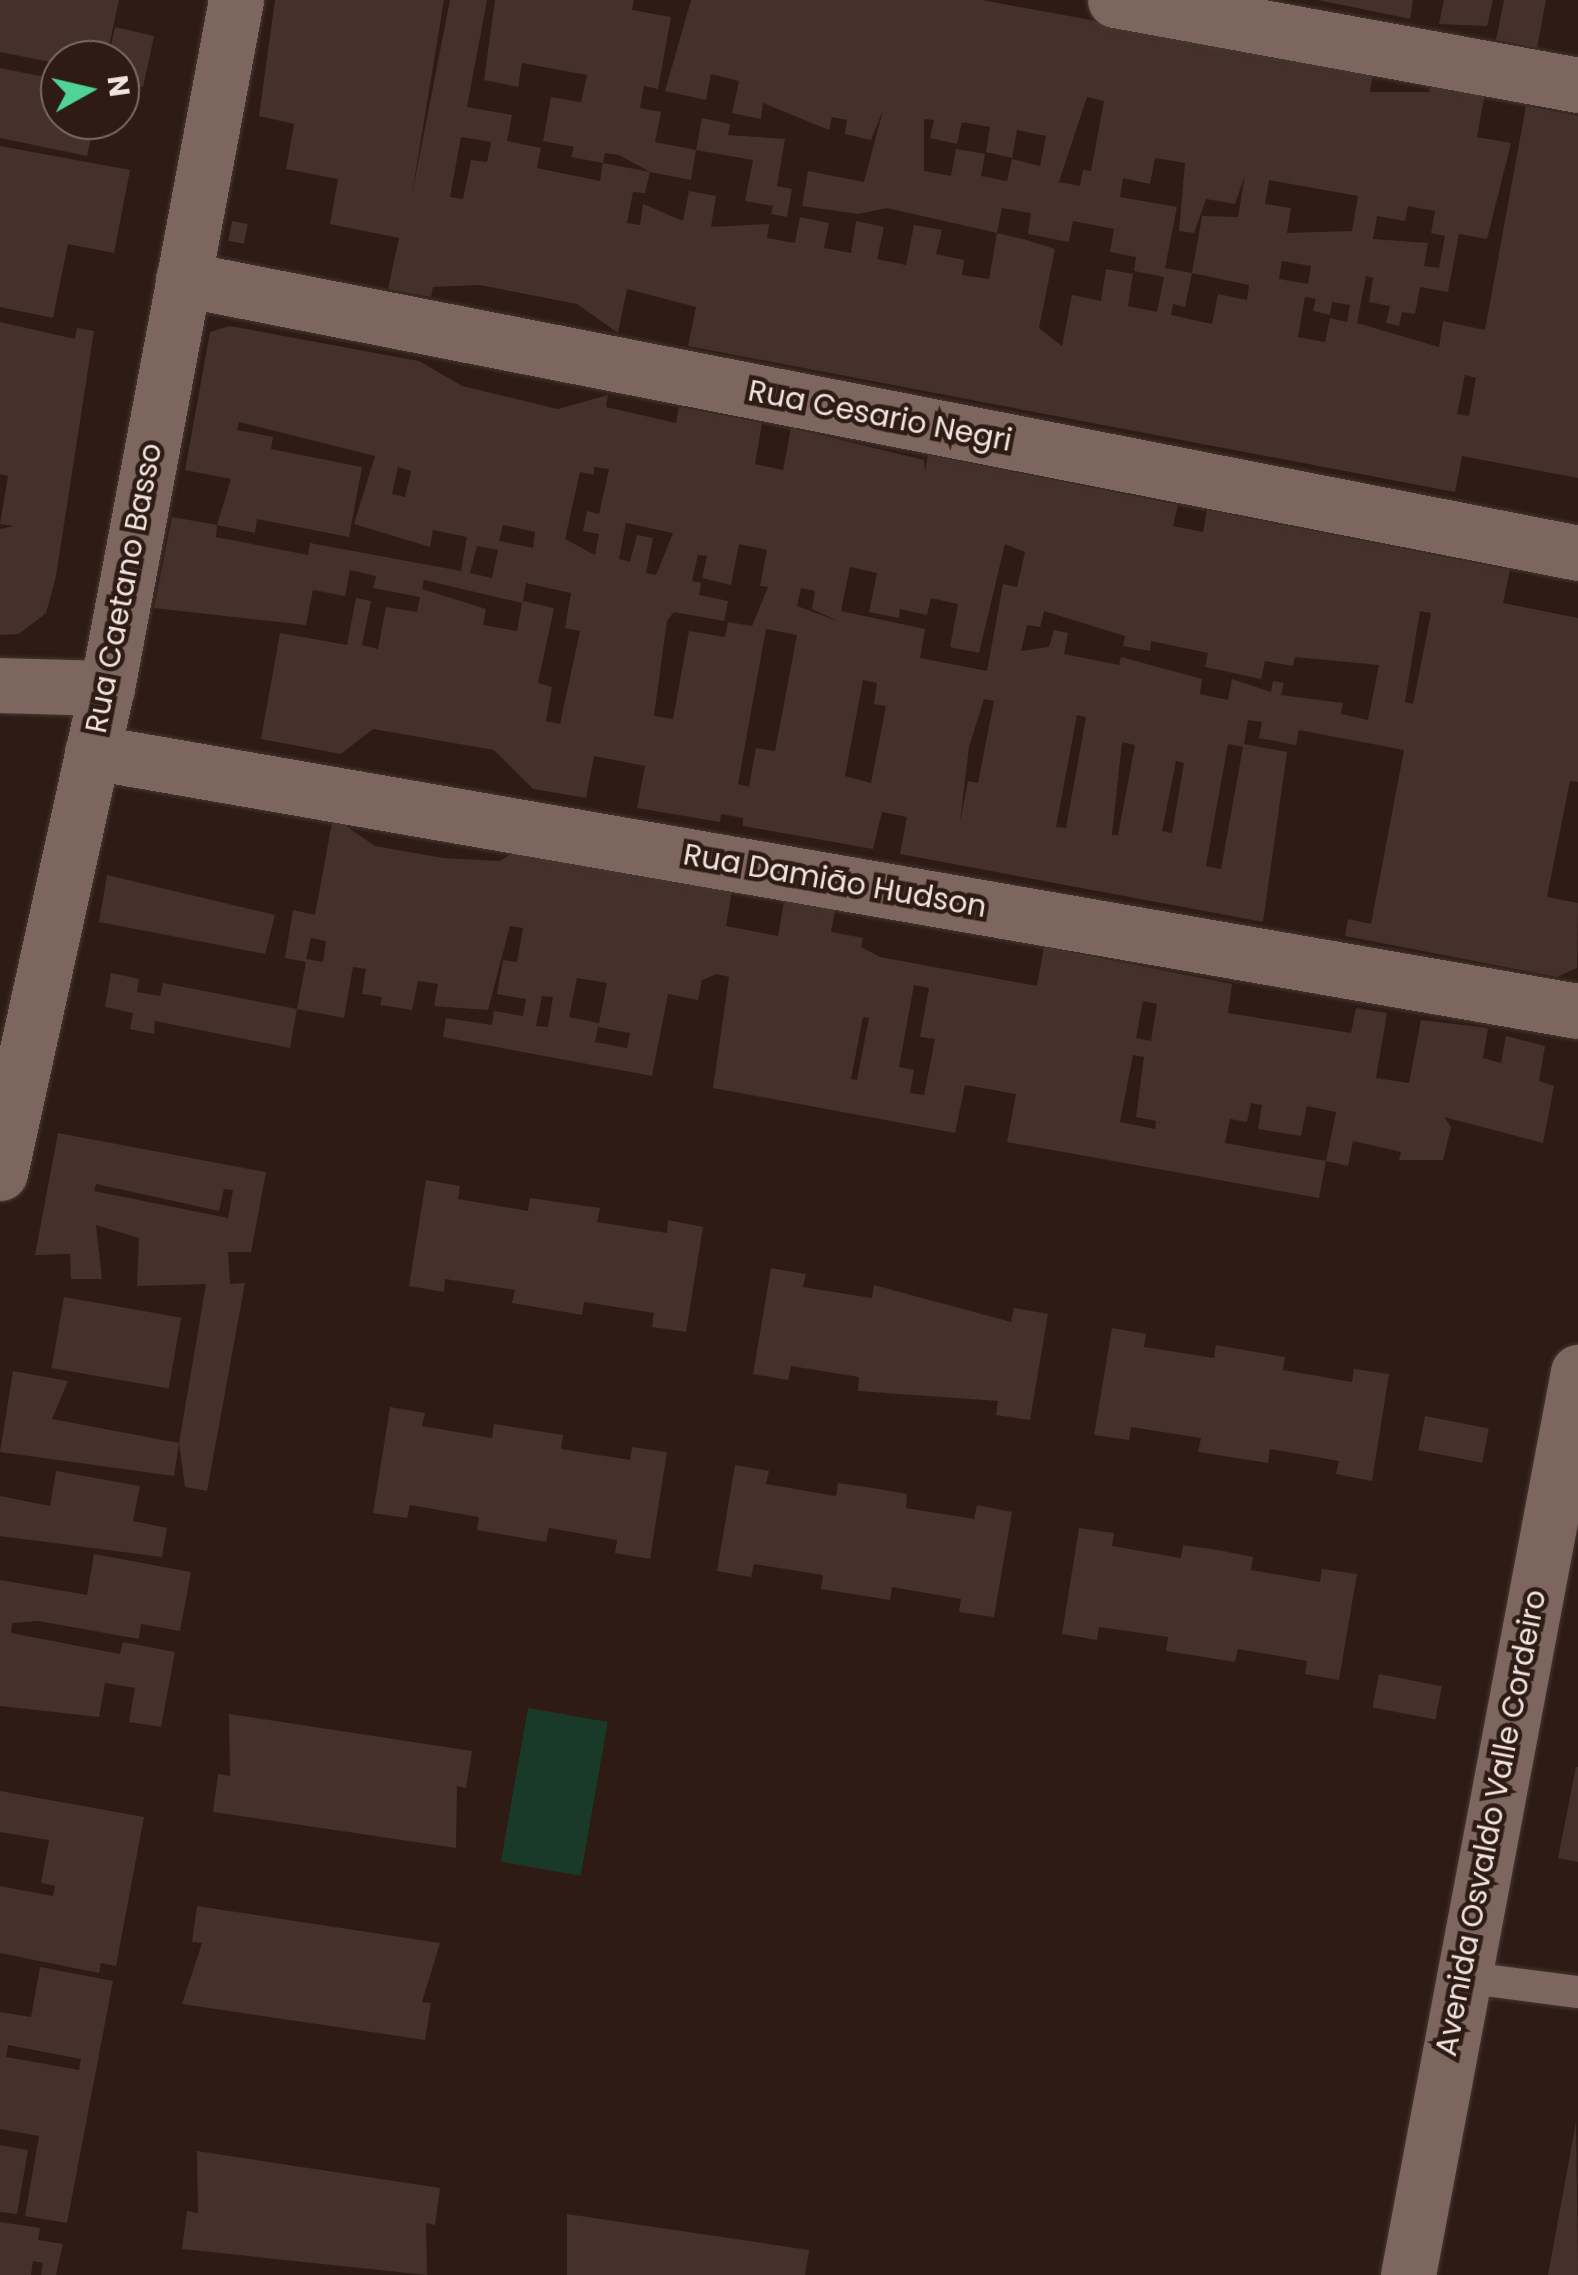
<!DOCTYPE html>
<html>
<head>
<meta charset="utf-8">
<style>
	body { margin:0 }
	#map { position:relative; width:1578px; height:2275px; overflow:hidden; background:#2d1b14; font-family:Poppins,sans-serif }
	div>[style] { position:absolute }
	.green>* { inset:0; background:#193a28; transform-origin:0 0 }
	.building>* { inset:0; background:#45312a; transform-origin:0 0 }
	.roads { filter:drop-shadow(0 0 2px #453633) drop-shadow(0 0 2px #453633) }
	.service>* { height:32px; margin:-16px; padding:0 16px; transform-origin:16px; border-radius:16px; background:#7d665e }
	.minor>* { height:55px; margin:-27.5px; padding:0 27.5px; transform-origin:27.5px; border-radius:27.5px; background:#7d665e }
	.tertiary>* { height:55px; margin:-27.5px; padding:0 27.5px; transform-origin:27.5px; border-radius:27.5px; background:#7d665e }
	span { translate:-50% -50%; white-space:nowrap; text-align:center; line-height:1.15; -webkit-text-stroke:9px #2d1b14; paint-order:stroke }
	.street-label { font-size:30px; color:#f1e4df }
	.north { position:absolute; left:40px; top:40px; width:100px; height:100px; box-sizing:border-box; background:#2d1b14; border:2px solid #7b6b65; border-radius:50%; rotate:82deg; font-size:28px; font-weight:700; line-height:40px; text-align:center; color:#f1e4df }
	.north::after { content:''; display:block; margin:auto; width:35px; height:45px; background:#51d398; clip-path:polygon(50% 0,100% 100%,50% 72%,0 100%) }
</style>
</head>
<body>
<div id="map">
	<div class="green">
		<div style="left:528px;top:1708px;width:81px;height:156px;rotate:10deg"></div>
	</div>
	<div class="building">
		<div style="clip-path:polygon(0 0,119px 0,106px 60px,60px 64px,0 52px)"></div>
		<div style="clip-path:polygon(evenodd,275px 0,444px 0,412px 194px,450px 0,487px 0,467px 107px,512px 115px,507px 141px,541px 148px,537px 168px,600px 181px,603px 163px,650px 172px,619px 155px,605px 153px,603px 163px,571px 157px,574px 147px,543px 141px,551px 97px,581px 102px,587px 75px,522px 63px,518px 87px,484px 80px,495px 0,634px 0,632px 10px,671px 17px,658px 89px,644px 86px,640px 108px,661px 112px,655px 142px,696px 150px,702px 118px,730px 124px,728px 135px,785px 139px,777px 186px,792px 189px,787px 217px,771px 214px,773px 206px,745px 201px,753px 160px,696px 150px,691px 180px,650px 172px,645px 193px,633px 192px,627px 223px,640px 225px,643px 204px,683px 221px,689px 191px,716px 196px,711px 227px,769px 224px,767px 238px,795px 243px,800px 217px,829px 223px,824px 248px,851px 253px,856px 221px,884px 227px,877px 259px,906px 265px,914px 225px,942px 230px,936px 254px,964px 260px,962px 275px,989px 279px,997px 233px,1027px 240px,1055px 249px,1039px 328px,1062px 346px,1072px 295px,1101px 301px,1106px 269px,1133px 274px,1128px 306px,1157px 312px,1164px 277px,1134px 271px,1136px 257px,1110px 252px,1114px 229px,1073px 221px,1069px 242px,1028px 234px,1031px 213px,1002px 208px,997px 233px,887px 208px,858px 214px,802px 206px,808px 171px,864px 182px,883px 110px,871px 140px,845px 134px,847px 120px,832px 117px,829px 130px,763px 103px,761px 119px,732px 113px,739px 81px,711px 74px,706px 100px,665px 91px,691px 0,982px 0,1373px 72px,1370px 92px,1429px 92px,1430px 82px,1485px 93px,1477px 137px,1511px 143px,1487px 239px,1459px 234px,1448px 292px,1420px 287px,1415px 314px,1402px 312px,1399px 326px,1386px 323px,1390px 306px,1369px 302px,1373px 278px,1366px 276px,1357px 323px,1439px 347px,1443px 321px,1485px 330px,1526px 106px,1578px 116px,1578px 478px,1462px 456px,1455px 492px,688px 346px,696px 307px,627px 289px,618px 333px,577px 304px,480px 285px,433px 287px,431px 297px,388px 289px,399px 238px,330px 224px,338px 179px,286px 169px,294px 124px,259px 116px,275px 0,1087px 97px,1104px 101px,1091px 171px,1083px 170px,1080px 186px,1059px 182px,1087px 97px,275px 0,924px 119px,934px 120px,930px 138px,957px 144px,962px 122px,990px 127px,986px 152px,1012px 158px,1017px 130px,1046px 136px,1040px 166px,1012px 159px,1007px 181px,981px 176px,985px 154px,956px 149px,951px 176px,924px 171px,924px 119px,275px 0,461px 137px,491px 142px,487px 162px,471px 160px,463px 199px,450px 197px,461px 137px,275px 0,1155px 158px,1185px 163px,1179px 231px,1194px 233px,1206px 199px,1235px 204px,1245px 175px,1238px 217px,1202px 216px,1192px 273px,1165px 268px,1177px 207px,1120px 197px,1123px 178px,1150px 184px,1155px 158px,275px 0,1269px 180px,1358px 196px,1352px 231px,1287px 233px,1291px 208px,1265px 204px,1269px 180px,275px 0,1408px 206px,1435px 211px,1431px 233px,1445px 236px,1439px 268px,1424px 266px,1428px 243px,1373px 239px,1377px 216px,1405px 221px,1408px 206px,275px 0,1282px 261px,1311px 266px,1308px 284px,1279px 279px,1282px 261px,275px 0,1192px 273px,1249px 285px,1247px 300px,1218px 294px,1212px 324px,1171px 315px,1173px 304px,1185px 307px,1192px 273px,275px 0,1305px 297px,1316px 299px,1313px 311px,1330px 315px,1332px 302px,1350px 305px,1347px 322px,1330px 318px,1325px 342px,1298px 337px,1305px 297px,275px 0,1465px 375px,1476px 378px,1469px 416px,1457px 414px,1465px 375px)"></div>
		<div style="clip-path:polygon(1318px 0,1413px 0,1410px 19px)"></div>
		<div style="clip-path:polygon(1444px 0,1493px 0,1487px 26px,1439px 24px)"></div>
		<div style="clip-path:polygon(1504px 0,1546px 0,1537px 48px,1496px 40px)"></div>
		<div style="clip-path:polygon(115px 27px,154px 36px,143px 87px,120px 83px,120px 60px,108px 60px)"></div>
		<div style="clip-path:polygon(0 68px,60px 80px,60px 120px,95px 120px,87px 156px,0 138px)"></div>
		<div style="clip-path:polygon(0 146px,130px 170px,114px 253px,68px 244px,53px 318px,0 307px)"></div>
		<div style="left:232px;top:221px;width:16px;height:20px;rotate:11deg"></div>
		<div style="clip-path:polygon(0 322px,75px 339px,77px 328px,94px 331px,56px 576px,46px 613px,19px 634px,0 635px,0 529px,13px 526px,0 524px,8px 476px,0 474px)"></div>
		<div style="clip-path:polygon(evenodd,230px 326px,419px 361px,462px 386px,558px 409px,608px 395px,606px 407px,676px 423px,679px 407px,762px 423px,755px 464px,783px 470px,791px 428px,924px 460px,925px 472px,928px 455px,1178px 505px,1173px 526px,1203px 532px,1207px 510px,1510px 570px,1503px 603px,1578px 618px,1578px 782px,1570px 781px,1547px 897px,1578px 903px,1577px 968px,1557px 977px,1345px 936px,1348px 919px,1371px 924px,1404px 750px,1299px 730px,1296px 745px,1259px 738px,1262px 722px,1248px 720px,1244px 744px,1287px 752px,1263px 922px,900px 854px,907px 817px,882px 812px,873px 849px,743px 826px,743px 818px,721px 814px,720px 822px,637px 808px,645px 766px,594px 756px,586px 798px,533px 789px,494px 750px,373px 729px,341px 754px,261px 739px,280px 633px,347px 645px,356px 598px,371px 601px,362px 645px,378px 649px,386px 607px,417px 612px,420px 597px,373px 588px,376px 576px,350px 570px,345px 596px,313px 590px,306px 625px,154px 608px,172px 517px,217px 525px,216px 537px,308px 555px,310px 543px,461px 571px,467px 537px,433px 530px,430px 547px,354px 524px,375px 456px,239px 422px,237px 430px,273px 437px,271px 449px,362px 467px,349px 537px,257px 519px,255px 533px,217px 525px,231px 479px,185px 470px,210px 332px,230px 326px,398px 467px,411px 471px,405px 497px,392px 494px,398px 467px,230px 326px,594px 467px,609px 469px,599px 514px,587px 511px,583px 531px,599px 534px,595px 555px,565px 539px,580px 472px,594px 475px,594px 467px,230px 326px,626px 523px,673px 533px,656px 575px,646px 573px,653px 538px,637px 535px,630px 562px,619px 559px,626px 523px,230px 326px,503px 525px,535px 532px,533px 548px,499px 541px,503px 525px,230px 326px,739px 544px,767px 550px,760px 586px,768px 587px,752px 626px,728px 622px,725px 637px,689px 631px,673px 719px,654px 716px,667px 621px,674px 612px,724px 621px,728px 601px,699px 595px,701px 583px,692px 581px,698px 555px,707px 556px,702px 578px,731px 585px,739px 544px,230px 326px,1005px 544px,1025px 552px,1017px 587px,1003px 584px,987px 671px,920px 658px,925px 629px,841px 611px,850px 567px,877px 573px,869px 612px,899px 618px,900px 609px,927px 615px,931px 598px,958px 604px,950px 647px,979px 653px,1005px 544px,230px 326px,477px 546px,498px 550px,492px 578px,470px 573px,477px 546px,230px 326px,424px 580px,522px 603px,517px 631px,483px 625px,486px 609px,422px 589px,424px 580px,230px 326px,526px 583px,571px 593px,565px 628px,580px 631px,560px 724px,546px 721px,552px 687px,538px 683px,554px 608px,523px 601px,526px 583px,230px 326px,801px 588px,815px 591px,812px 609px,840px 622px,797px 606px,801px 588px,230px 326px,1044px 611px,1125px 636px,1123px 646px,1150px 651px,1151px 641px,1208px 653px,1205px 667px,1261px 679px,1265px 661px,1293px 666px,1295px 657px,1379px 665px,1368px 720px,1341px 714px,1343px 703px,1281px 695px,1284px 683px,1273px 681px,1271px 692px,1232px 679px,1228px 700px,1200px 694px,1202px 679px,1121px 657px,1119px 665px,1064px 654px,1068px 633px,1054px 630px,1049px 647px,1021px 651px,1027px 625px,1040px 627px,1044px 611px,230px 326px,1420px 611px,1431px 613px,1413px 704px,1405px 702px,1420px 611px,230px 326px,766px 629px,797px 635px,775px 751px,756px 748px,749px 787px,738px 784px,766px 629px,230px 326px,863px 680px,877px 683px,874px 704px,886px 706px,871px 783px,845px 776px,863px 680px,230px 326px,984px 699px,994px 701px,978px 783px,968px 781px,960px 822px,969px 747px,984px 699px,230px 326px,1077px 715px,1086px 717px,1066px 828px,1056px 827px,1077px 715px,230px 326px,1122px 742px,1135px 745px,1118px 835px,1112px 835px,1122px 742px,230px 326px,1228px 744px,1243px 747px,1221px 869px,1206px 866px,1228px 744px,230px 326px,1176px 761px,1184px 763px,1172px 833px,1162px 831px,1176px 761px)"></div>
		<div style="clip-path:polygon(evenodd,333px 817px,375px 846px,443px 858px,499px 861px,524px 846px,733px 885px,726px 926px,778px 936px,785px 896px,836px 906px,831px 932px,863px 938px,861px 947px,880px 957px,1037px 986px,1044px 947px,1232px 984px,1228px 1013px,1351px 1033px,1356px 1008px,1387px 1013px,1376px 1078px,1409px 1083px,1421px 1020px,1488px 1028px,1483px 1058px,1501px 1063px,1506px 1036px,1545px 1046px,1539px 1081px,1554px 1086px,1543px 1143px,1444px 1117px,1451px 1127px,1443px 1160px,1399px 1160px,1401px 1152px,1353px 1141px,1348px 1166px,1326px 1161px,1336px 1112px,1307px 1106px,1301px 1136px,1258px 1129px,1262px 1105px,1251px 1103px,1247px 1122px,1230px 1119px,1225px 1143px,1326px 1161px,1319px 1198px,1007px 1142px,1016px 1094px,965px 1085px,955px 1133px,713px 1088px,729px 977px,717px 974px,702px 980px,698px 1000px,668px 994px,652px 1076px,443px 1037px,446px 1018px,492px 1025px,494px 1011px,523px 1016px,526px 999px,497px 994px,503px 960px,517px 962px,523px 928px,510px 926px,488px 1010px,434px 1006px,438px 984px,418px 981px,412px 1010px,380px 1005px,382px 997px,362px 994px,366px 969px,353px 967px,344px 1018px,297px 1009px,306px 962px,285px 958px,293px 910px,315px 915px,333px 817px,311px 938px,326px 941px,323px 962px,306px 959px,311px 938px,333px 817px,577px 978px,607px 983px,599px 1023px,569px 1017px,577px 978px,333px 817px,914px 985px,929px 988px,920px 1037px,935px 1039px,924px 1095px,910px 1093px,914px 1070px,899px 1067px,914px 985px,333px 817px,542px 996px,553px 997px,548px 1027px,536px 1026px,542px 996px,333px 817px,1143px 1001px,1157px 1004px,1151px 1041px,1136px 1038px,1143px 1001px,333px 817px,863px 1017px,869px 1018px,857px 1080px,851px 1079px,863px 1017px,333px 817px,598px 1027px,630px 1033px,627px 1048px,595px 1042px,598px 1027px,333px 817px,1133px 1055px,1144px 1057px,1136px 1117px,1156px 1121px,1155px 1129px,1120px 1122px,1133px 1055px)"></div>
		<div style="clip-path:polygon(107px 875px,275px 915px,265px 954px,99px 922px)"></div>
		<div style="clip-path:polygon(111px 973px,139px 979px,137px 992px,160px 996px,163px 983px,297px 1009px,290px 1048px,155px 1021px,154px 1034px,130px 1029px,133px 1013px,105px 1007px)"></div>
		<div style="clip-path:polygon(evenodd,58px 1133px,266px 1172px,251px 1252px,228px 1252px,230px 1284px,245px 1283px,207px 1491px,185px 1487px,179px 1443px,206px 1284px,137px 1286px,139px 1238px,96px 1225px,102px 1279px,71px 1279px,70px 1254px,35px 1255px,58px 1133px,96px 1184px,219px 1211px,224px 1189px,233px 1190px,228px 1218px,94px 1191px,96px 1184px)"></div>
		<div style="clip-path:polygon(426px 1180px,460px 1186px,458px 1199px,528px 1211px,530px 1198px,600px 1208px,597px 1222px,667px 1233px,668px 1220px,703px 1227px,686px 1332px,652px 1327px,654px 1313px,584px 1302px,582px 1315px,512px 1303px,515px 1290px,445px 1279px,444px 1292px,409px 1286px)"></div>
		<div style="clip-path:polygon(771px 1268px,806px 1274px,803px 1287px,872px 1298px,874px 1285px,1011px 1322px,1014px 1308px,1048px 1314px,1030px 1420px,996px 1415px,998px 1401px,858px 1391px,859px 1377px,791px 1366px,788px 1380px,753px 1374px)"></div>
		<div style="left:64px;top:1297px;width:119px;height:72px;rotate:10deg"></div>
		<div style="clip-path:polygon(1112px 1328px,1146px 1334px,1144px 1347px,1214px 1358px,1216px 1345px,1250px 1351px,1285px 1357px,1283px 1370px,1352px 1382px,1354px 1369px,1389px 1374px,1372px 1481px,1336px 1474px,1339px 1461px,1270px 1449px,1268px 1463px,1198px 1452px,1201px 1438px,1131px 1427px,1129px 1440px,1094px 1435px)"></div>
		<div style="clip-path:polygon(13px 1371px,68px 1381px,52px 1419px,179px 1443px,174px 1476px,0 1452px)"></div>
		<div style="clip-path:polygon(390px 1407px,425px 1413px,422px 1426px,492px 1438px,494px 1424px,563px 1435px,561px 1449px,630px 1460px,632px 1447px,667px 1452px,650px 1559px,615px 1553px,617px 1540px,549px 1528px,546px 1542px,511px 1536px,477px 1530px,479px 1517px,410px 1505px,407px 1518px,373px 1513px)"></div>
		<div style="left:1425px;top:1416px;width:65px;height:35px;rotate:11deg"></div>
		<div style="clip-path:polygon(735px 1465px,769px 1471px,766px 1484px,836px 1496px,838px 1483px,873px 1488px,907px 1494px,906px 1508px,974px 1519px,977px 1505px,1012px 1512px,994px 1617px,959px 1612px,961px 1599px,892px 1587px,890px 1600px,821px 1589px,823px 1575px,754px 1564px,751px 1577px,717px 1571px)"></div>
		<div style="clip-path:polygon(56px 1471px,140px 1486px,133px 1521px,167px 1528px,162px 1557px,0 1536px,0 1496px,50px 1506px)"></div>
		<div style="clip-path:polygon(1079px 1528px,1114px 1533px,1112px 1546px,1181px 1558px,1183px 1545px,1218px 1550px,1253px 1557px,1251px 1570px,1320px 1582px,1322px 1569px,1357px 1574px,1339px 1680px,1305px 1674px,1307px 1661px,1238px 1649px,1235px 1662px,1166px 1651px,1168px 1637px,1099px 1627px,1097px 1640px,1062px 1634px)"></div>
		<div style="clip-path:polygon(94px 1554px,191px 1572px,180px 1631px,141px 1624px,139px 1639px,38px 1621px,12px 1623px,11px 1633px,120px 1654px,123px 1642px,175px 1652px,161px 1727px,129px 1722px,135px 1688px,105px 1683px,99px 1717px,0 1706px,0 1580px,87px 1595px)"></div>
		<div style="left:1379px;top:1674px;width:64px;height:34px;rotate:11deg"></div>
		<div style="clip-path:polygon(229px 1714px,472px 1751px,466px 1788px,457px 1786px,456px 1848px,213px 1812px,218px 1774px,230px 1776px)"></div>
		<div style="clip-path:polygon(1576px 1767px,1578px 1767px,1578px 1862px,1558px 1858px)"></div>
		<div style="clip-path:polygon(0 1791px,144px 1817px,116px 1966px,101px 1963px,99px 1973px,0 1953px,0 1886px,53px 1896px,55px 1886px,41px 1883px,49px 1840px,0 1832px)"></div>
		<div style="clip-path:polygon(197px 1906px,440px 1943px,422px 2002px,431px 2003px,425px 2040px,182px 2004px,202px 1943px,192px 1942px)"></div>
		<div style="clip-path:polygon(evenodd,40px 1967px,113px 1981px,67px 2223px,25px 2216px,39px 2136px,0 2129px,0 2012px,31px 2017px,40px 1967px,8px 2045px,81px 2059px,79px 2070px,6px 2057px,8px 2045px)"></div>
		<div style="clip-path:polygon(1576px 2122px,1578px 2275px,1548px 2275px)"></div>
		<div style="clip-path:polygon(0 2145px,28px 2150px,17px 2214px,0 2212px)"></div>
		<div style="clip-path:polygon(197px 2151px,440px 2188px,435px 2225px,426px 2223px,427px 2275px,182px 2249px,187px 2211px,198px 2213px)"></div>
		<div style="clip-path:polygon(567px 2214px,809px 2250px,805px 2275px,567px 2275px)"></div>
		<div style="clip-path:polygon(0 2222px,40px 2228px,38px 2240px,63px 2244px,56px 2275px,41px 2275px,43px 2263px,33px 2261px,31px 2275px,0 2275px)"></div>
	</div>
	<div class="roads">
		<div class="service">
			<div style="left:1462px;top:1977px;width:117px;rotate:7.4deg"></div>
		</div>
		<div class="minor">
			<div style="left:1115px;top:0;width:471px;rotate:10.4deg"></div>
			<div style="left:183px;top:279px;width:1422px;rotate:11.11deg"></div>
			<div style="left:0;top:685px;width:107px;rotate:1.6deg"></div>
			<div style="left:92px;top:752px;width:1508px;rotate:9.89deg"></div>
			<div style="left:0;top:1173px;width:497px;rotate:-77.6deg"></div>
			<div style="left:107px;top:688px;width:700px;rotate:-79.38deg"></div>
		</div>
		<div class="tertiary">
			<div style="left:1408px;top:2275px;width:919px;rotate:-79.34deg"></div>
		</div>
	</div>
	<div class="street-label">
		<span style="left:880px;top:416px;rotate:11deg">Rua Cesario Negri</span>
		<span style="left:124px;top:588px;rotate:-79deg">Rua Caetano Basso</span>
		<span style="left:835px;top:881px;rotate:10deg">Rua Damião Hudson</span>
		<span style="left:1491px;top:1823px;rotate:-79deg">Avenida Osvaldo Valle Cordeiro</span>
	</div>
	<div class="north">N</div>
</div>
</body>
</html>
